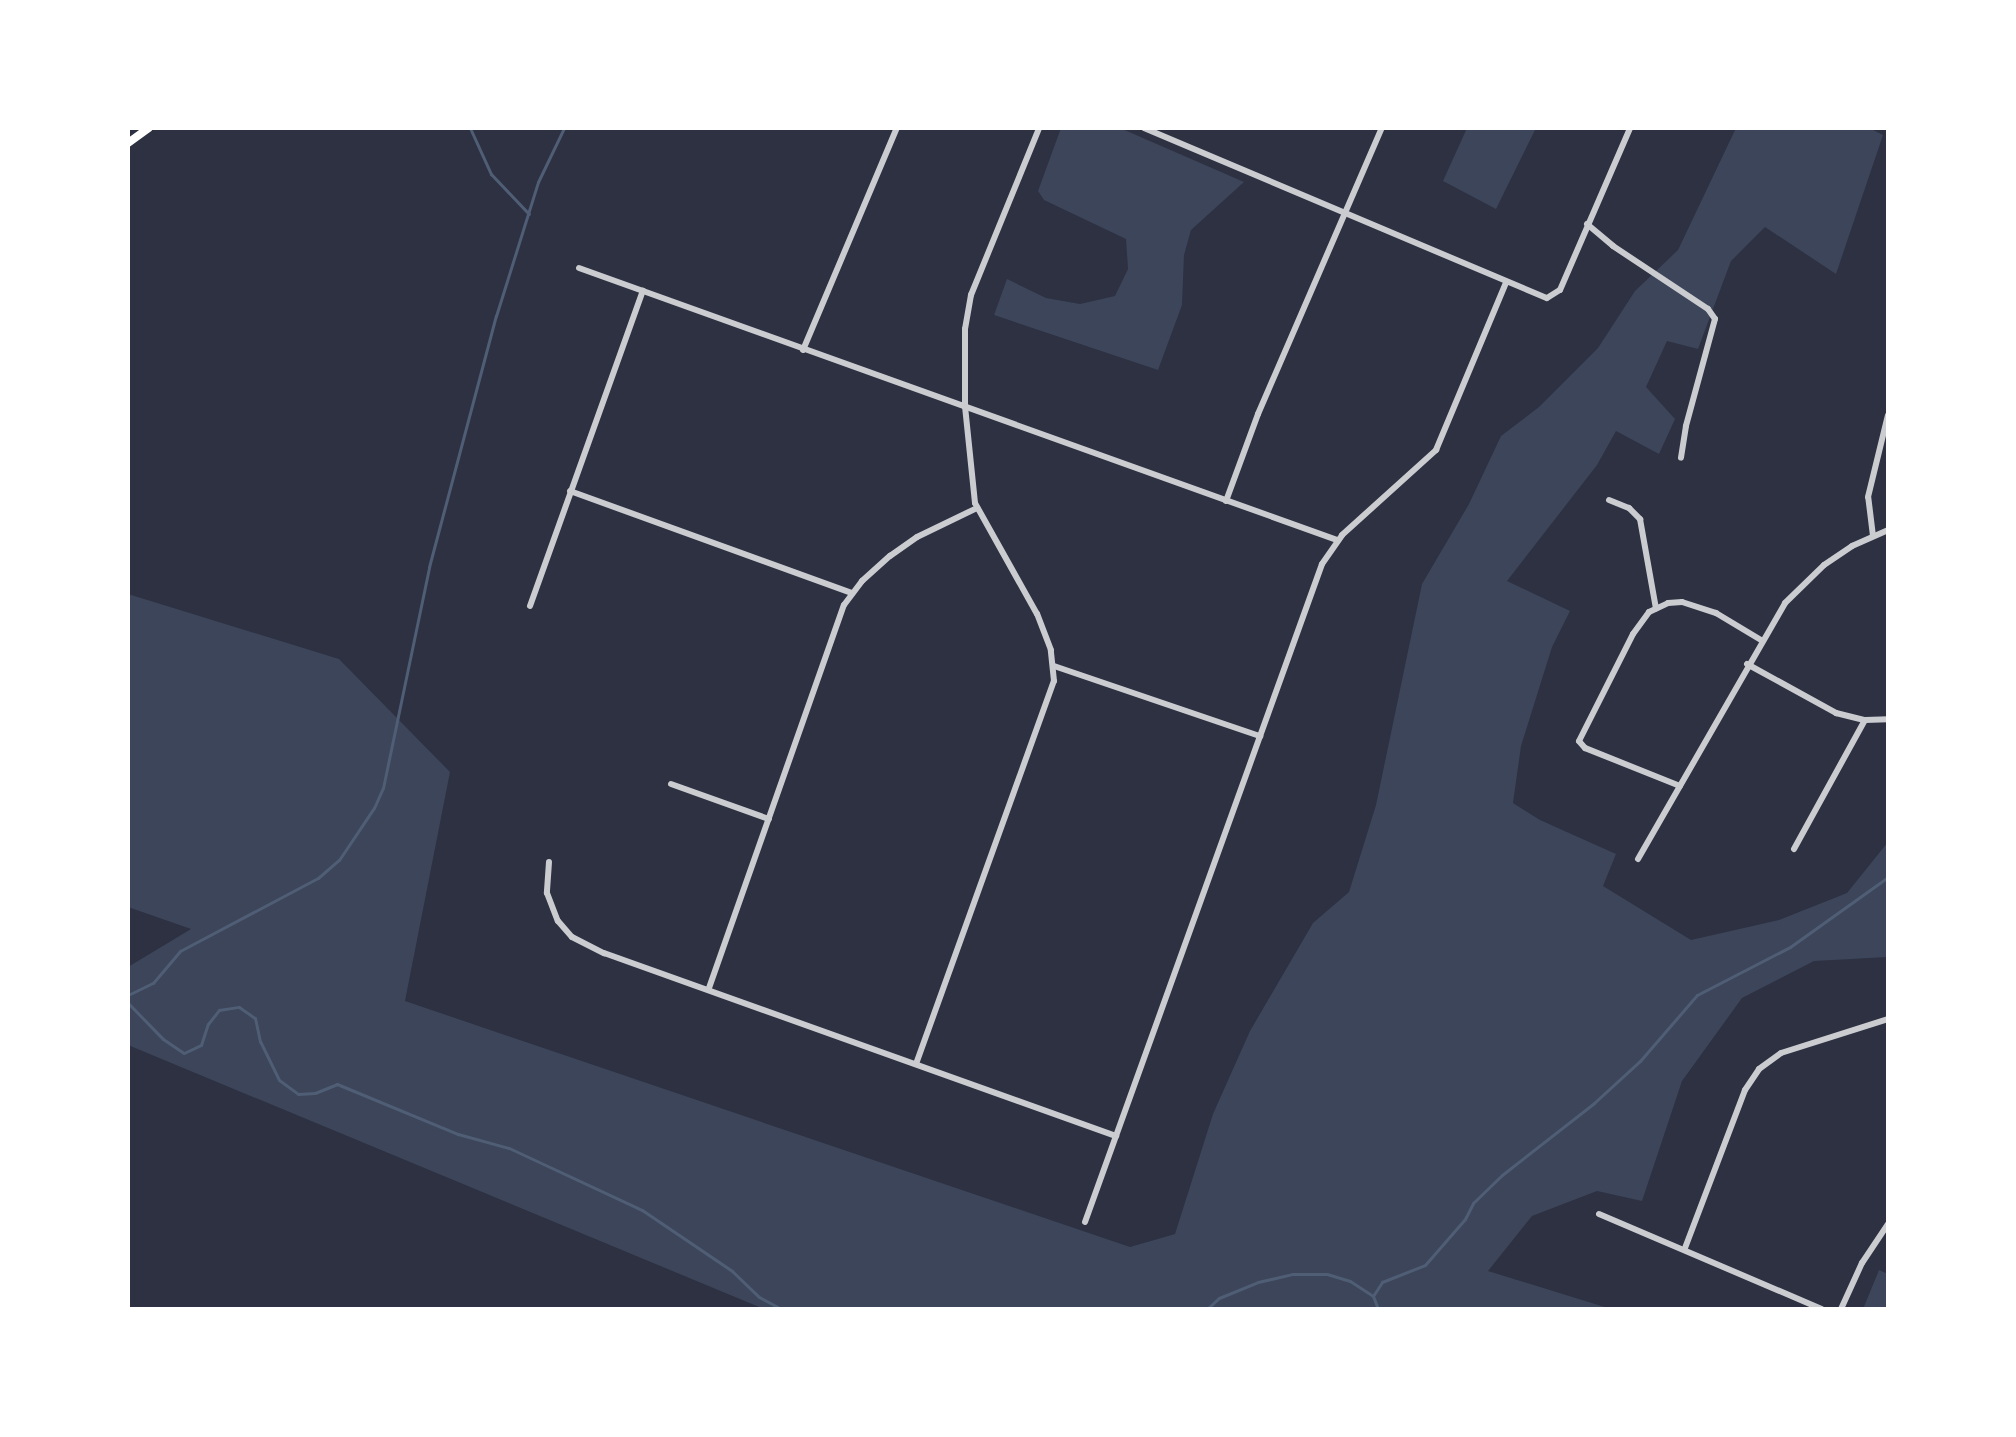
<!DOCTYPE html>
<html>
<head>
<meta charset="utf-8">
<style>
	body { margin:0 }
	#map { position:relative; width:2016px; height:1437px; overflow:hidden; background:#2d3142; font-family:"Times New Roman",serif }
	div>[style] { position:absolute }
	.green>* { inset:0; background:#3c4559 }
	.stream>* { height:3px; margin:-1.5px; padding:0 1.5px; transform-origin:1.5px; border-radius:1.5px; background:#4f5d75 }
	.minor>* { height:6px; margin:-3px; padding:0 3px; transform-origin:3px; border-radius:3px; background:#caccd0 }
	.secondary>* { height:8px; margin:-4px; padding:0 4px; transform-origin:4px; border-radius:4px; background:#fff }
	span { translate:-50% -50%; white-space:nowrap; text-align:center; line-height:1.15; -webkit-text-stroke:8px #fff; paint-order:stroke }
	.frame { position:absolute; inset:0; border:130px solid #fff; pointer-events:none }
</style>
</head>
<body>
<div id="map">
	<div class="green">
		<div style="clip-path:polygon(1061px 128px,1120px 128px,1244px 182px,1191px 230px,1184px 255px,1182px 305px,1158px 370px,994px 315px,1007px 279px,1046px 298px,1080px 304px,1115px 296px,1128px 269px,1126px 239px,1044px 200px,1038px 191px)"></div>
		<div style="clip-path:polygon(1467px 128px,1536px 128px,1496px 209px,1443px 181px)"></div>
		<div style="clip-path:polygon(1736px 128px,1869px 128px,1883px 135px,1836px 274px,1765px 227px,1731px 261px,1698px 349px,1667px 341px,1646px 387px,1675px 419px,1659px 454px,1616px 431px,1597px 465px,1507px 581px,1570px 611px,1552px 647px,1521px 746px,1513px 803px,1540px 820px,1616px 854px,1603px 886px,1691px 940px,1779px 920px,1847px 893px,1888px 842px,1888px 957px,1814px 961px,1742px 998px,1682px 1081px,1642px 1201px,1597px 1191px,1532px 1216px,1488px 1271px,1611px 1309px,764px 1309px,128px 1045px,128px 967px,191px 929px,128px 907px,128px 594px,339px 659px,450px 772px,405px 1001px,1130px 1247px,1175px 1234px,1213px 1114px,1250px 1031px,1313px 923px,1349px 892px,1376px 805px,1422px 584px,1469px 504px,1501px 436px,1539px 407px,1598px 348px,1635px 291px,1678px 250px)"></div>
		<div style="clip-path:polygon(1879px 1270px,1888px 1274px,1888px 1309px,1863px 1309px)"></div>
	</div>
	<div class="stream">
		<div style="left:470px;top:128px;width:51px;rotate:65.5deg"></div>
		<div style="left:491px;top:174px;width:55px;rotate:46.5deg"></div>
		<div style="left:128px;top:995px;width:28px;rotate:-26deg"></div>
		<div style="left:153px;top:983px;width:42px;rotate:-49.8deg"></div>
		<div style="left:180px;top:951px;width:156px;rotate:-27.9deg"></div>
		<div style="left:318px;top:878px;width:28px;rotate:-41deg"></div>
		<div style="left:339px;top:860px;width:63px;rotate:-56.1deg"></div>
		<div style="left:374px;top:808px;width:22px;rotate:-66deg"></div>
		<div style="left:383px;top:788px;width:226px;rotate:-78.2deg"></div>
		<div style="left:429px;top:567px;width:260px;rotate:-75.1deg"></div>
		<div style="left:496px;top:316px;width:140px;rotate:-72.6deg"></div>
		<div style="left:538px;top:182px;width:60px;rotate:-64.3deg"></div>
		<div style="left:128px;top:1003px;width:50px;rotate:45.8deg"></div>
		<div style="left:163px;top:1039px;width:25px;rotate:34deg"></div>
		<div style="left:184px;top:1053px;width:19px;rotate:-25deg"></div>
		<div style="left:201px;top:1045px;width:22px;rotate:-72deg"></div>
		<div style="left:208px;top:1024px;width:18px;rotate:-52deg"></div>
		<div style="left:219px;top:1010px;width:20px;rotate:-9deg"></div>
		<div style="left:239px;top:1007px;width:19px;rotate:35deg"></div>
		<div style="left:255px;top:1018px;width:24px;rotate:78deg"></div>
		<div style="left:260px;top:1041px;width:43px;rotate:64deg"></div>
		<div style="left:279px;top:1080px;width:24px;rotate:36deg"></div>
		<div style="left:298px;top:1094px;width:17px;rotate:-3deg"></div>
		<div style="left:315px;top:1093px;width:24px;rotate:-22deg"></div>
		<div style="left:337px;top:1084px;width:131px;rotate:22.5deg"></div>
		<div style="left:458px;top:1134px;width:53px;rotate:15.4deg"></div>
		<div style="left:509px;top:1148px;width:147px;rotate:25deg"></div>
		<div style="left:642px;top:1210px;width:109px;rotate:34.1deg"></div>
		<div style="left:732px;top:1271px;width:37px;rotate:44deg"></div>
		<div style="left:759px;top:1297px;width:26px;rotate:28deg"></div>
		<div style="left:1373px;top:1296px;width:17px;rotate:-57deg"></div>
		<div style="left:1382px;top:1282px;width:46px;rotate:-21.6deg"></div>
		<div style="left:1425px;top:1265px;width:61px;rotate:-49deg"></div>
		<div style="left:1465px;top:1219px;width:18px;rotate:-63deg"></div>
		<div style="left:1473px;top:1203px;width:40px;rotate:-44deg"></div>
		<div style="left:1502px;top:1175px;width:117px;rotate:-38deg"></div>
		<div style="left:1594px;top:1103px;width:62px;rotate:-42.4deg"></div>
		<div style="left:1640px;top:1061px;width:87px;rotate:-49.2deg"></div>
		<div style="left:1697px;top:995px;width:105px;rotate:-27.3deg"></div>
		<div style="left:1790px;top:947px;width:120px;rotate:-35.5deg"></div>
		<div style="left:1207px;top:1309px;width:16px;rotate:-43deg"></div>
		<div style="left:1219px;top:1298px;width:42px;rotate:-22.3deg"></div>
		<div style="left:1258px;top:1282px;width:35px;rotate:-13deg"></div>
		<div style="left:1292px;top:1274px;width:35px"></div>
		<div style="left:1327px;top:1274px;width:24px;rotate:17deg"></div>
		<div style="left:1350px;top:1281px;width:27px;rotate:33deg"></div>
		<div style="left:1373px;top:1296px;width:14px;rotate:69deg"></div>
	</div>
	<div class="minor">
		<div style="left:1144px;top:128px;width:437px;rotate:22.9deg"></div>
		<div style="left:1547px;top:298px;width:15px;rotate:-32deg"></div>
		<div style="left:1560px;top:290px;width:176px;rotate:-66.6deg"></div>
		<div style="left:1587px;top:224px;width:34px;rotate:40deg"></div>
		<div style="left:1613px;top:246px;width:114px;rotate:33.6deg"></div>
		<div style="left:1708px;top:309px;width:12px;rotate:55deg"></div>
		<div style="left:1715px;top:319px;width:111px;rotate:105.2deg"></div>
		<div style="left:1686px;top:426px;width:32px;rotate:99deg"></div>
		<div style="left:579px;top:268px;width:805px;rotate:19.74deg"></div>
		<div style="left:803px;top:350px;width:241px;rotate:-67.1deg"></div>
		<div style="left:570px;top:491px;width:300px;rotate:19.9deg"></div>
		<div style="left:1609px;top:500px;width:22px;rotate:22deg"></div>
		<div style="left:1629px;top:508px;width:16px;rotate:45deg"></div>
		<div style="left:1640px;top:519px;width:91px;rotate:79.9deg"></div>
		<div style="left:1226px;top:501px;width:93px;rotate:-69.8deg"></div>
		<div style="left:1258px;top:414px;width:312px;rotate:-66.6deg"></div>
		<div style="left:1873px;top:536px;width:39px;rotate:-97deg"></div>
		<div style="left:1868px;top:497px;width:84px;rotate:-76.3deg"></div>
		<div style="left:530px;top:606px;width:335px;rotate:-70.3deg"></div>
		<div style="left:1747px;top:664px;width:102px;rotate:28.8deg"></div>
		<div style="left:1836px;top:713px;width:30px;rotate:14deg"></div>
		<div style="left:1865px;top:720px;width:23px;rotate:-2deg"></div>
		<div style="left:1054px;top:666px;width:218px;rotate:18.8deg"></div>
		<div style="left:671px;top:784px;width:104px;rotate:19.7deg"></div>
		<div style="left:1680px;top:786px;width:102px;rotate:-158.2deg"></div>
		<div style="left:1585px;top:748px;width:9px;rotate:-131deg"></div>
		<div style="left:1579px;top:741px;width:120px;rotate:-63.2deg"></div>
		<div style="left:1633px;top:634px;width:27px;rotate:-54deg"></div>
		<div style="left:1649px;top:612px;width:21px;rotate:-25deg"></div>
		<div style="left:1668px;top:603px;width:14px;rotate:-4deg"></div>
		<div style="left:1682px;top:602px;width:36px;rotate:18deg"></div>
		<div style="left:1716px;top:613px;width:52px;rotate:31deg"></div>
		<div style="left:1794px;top:849px;width:147px;rotate:-61.2deg"></div>
		<div style="left:1638px;top:859px;width:295px;rotate:-60.1deg"></div>
		<div style="left:1785px;top:603px;width:54px;rotate:-44.3deg"></div>
		<div style="left:1824px;top:565px;width:34px;rotate:-34deg"></div>
		<div style="left:1852px;top:546px;width:39px;rotate:-24deg"></div>
		<div style="left:549px;top:862px;width:31px;rotate:94deg"></div>
		<div style="left:547px;top:893px;width:30px;rotate:69deg"></div>
		<div style="left:558px;top:921px;width:21px;rotate:49deg"></div>
		<div style="left:572px;top:937px;width:36px;rotate:27deg"></div>
		<div style="left:604px;top:953px;width:544px;rotate:19.67deg"></div>
		<div style="left:709px;top:988px;width:406px;rotate:-70.6deg"></div>
		<div style="left:844px;top:605px;width:30px;rotate:-53deg"></div>
		<div style="left:862px;top:581px;width:38px;rotate:-42deg"></div>
		<div style="left:890px;top:556px;width:33px;rotate:-35deg"></div>
		<div style="left:917px;top:537px;width:67px;rotate:-25.8deg"></div>
		<div style="left:916px;top:1064px;width:407px;rotate:-70.2deg"></div>
		<div style="left:1054px;top:681px;width:31px;rotate:-96deg"></div>
		<div style="left:1051px;top:650px;width:39px;rotate:-111deg"></div>
		<div style="left:1037px;top:614px;width:127px;rotate:-119.2deg"></div>
		<div style="left:975px;top:503px;width:97px;rotate:-95.9deg"></div>
		<div style="left:965px;top:407px;width:78px;rotate:-90deg"></div>
		<div style="left:965px;top:329px;width:35px;rotate:-80deg"></div>
		<div style="left:971px;top:295px;width:180px;rotate:-67.8deg"></div>
		<div style="left:1599px;top:1214px;width:242px;rotate:23.1deg"></div>
		<div style="left:1085px;top:1222px;width:699px;rotate:-70.19deg"></div>
		<div style="left:1322px;top:564px;width:35px;rotate:-55deg"></div>
		<div style="left:1342px;top:535px;width:127px;rotate:-42.1deg"></div>
		<div style="left:1436px;top:450px;width:181px;rotate:-67.3deg"></div>
		<div style="left:1685px;top:1248px;width:169px;rotate:-69.2deg"></div>
		<div style="left:1745px;top:1090px;width:25px;rotate:-56deg"></div>
		<div style="left:1759px;top:1069px;width:27px;rotate:-36deg"></div>
		<div style="left:1781px;top:1053px;width:112px;rotate:-17.6deg"></div>
		<div style="left:1841px;top:1309px;width:51px;rotate:-65.5deg"></div>
		<div style="left:1862px;top:1263px;width:47px;rotate:-56.3deg"></div>
	</div>
	<div class="secondary">
		<div style="left:128px;top:143px;width:26px;rotate:-36deg"></div>
	</div>
	<div class="frame"></div>
</div>
</body>
</html>
